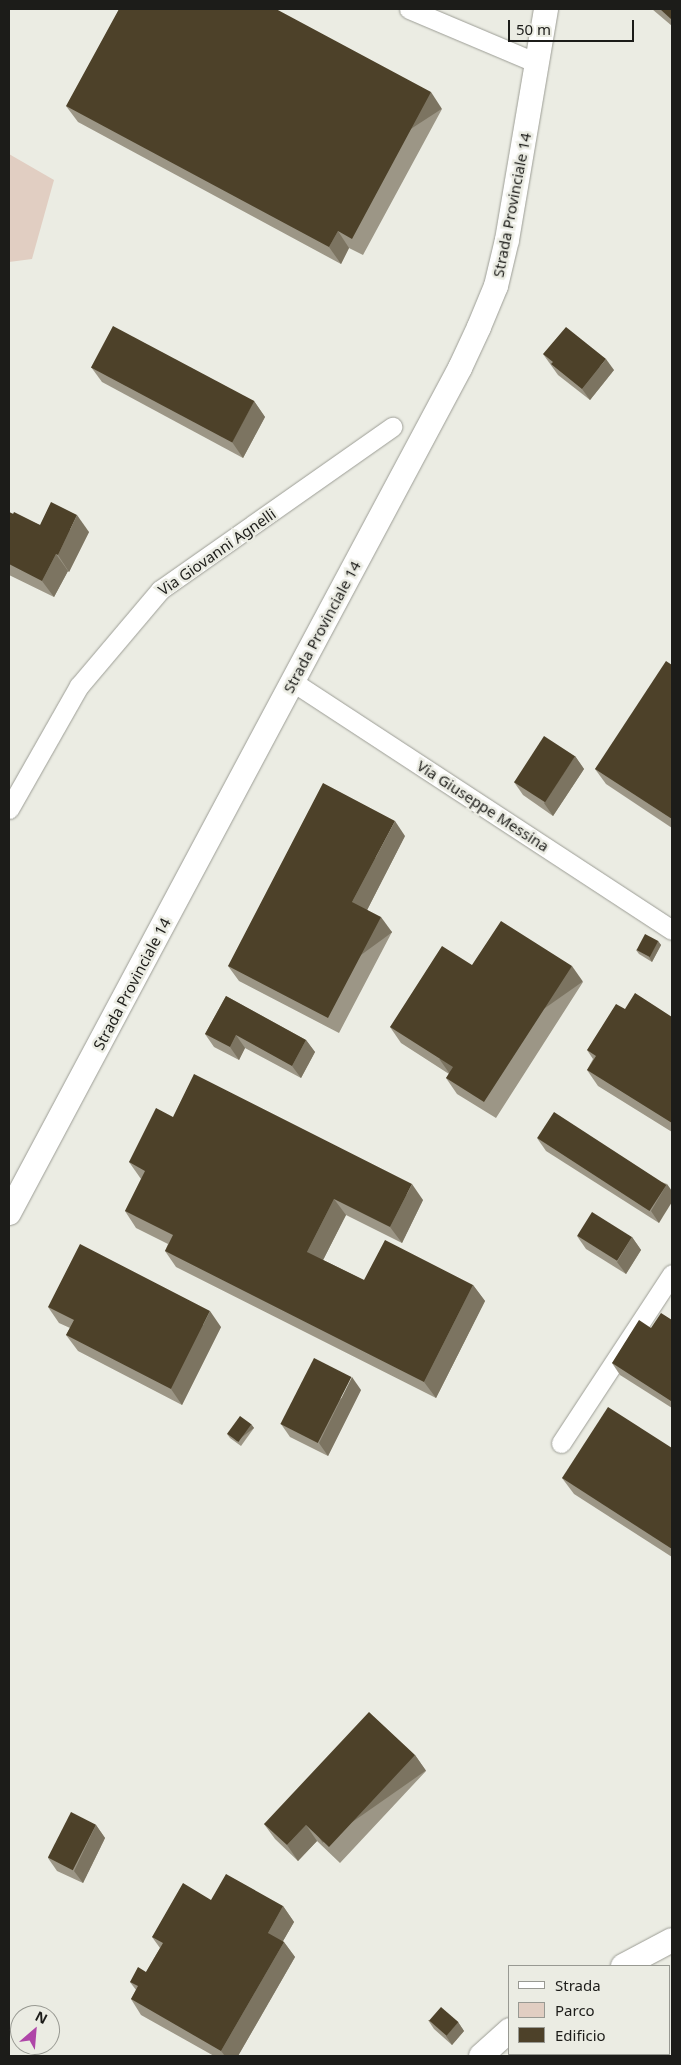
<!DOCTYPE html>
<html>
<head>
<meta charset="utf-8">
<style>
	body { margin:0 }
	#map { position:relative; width:681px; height:2065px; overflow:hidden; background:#ebece3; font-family:"Noto Sans",sans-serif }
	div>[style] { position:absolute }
	.green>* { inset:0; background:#e1cec2 }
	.roads { filter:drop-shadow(0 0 1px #9c9d95) drop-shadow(0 0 1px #9c9d95) }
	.minor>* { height:19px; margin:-9.5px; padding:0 9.5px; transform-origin:9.5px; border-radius:9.5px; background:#fff }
	.tertiary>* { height:24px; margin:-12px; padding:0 12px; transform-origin:12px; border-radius:12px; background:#fff }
	.wall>* { inset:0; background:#9c9686 }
	.shaded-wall>* { inset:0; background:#7c7461; transform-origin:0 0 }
	.building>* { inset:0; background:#4d4129; transform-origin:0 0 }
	span { translate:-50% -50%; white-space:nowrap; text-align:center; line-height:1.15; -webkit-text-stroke:5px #ebece3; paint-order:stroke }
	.street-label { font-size:15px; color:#1c1c19 }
	.frame { position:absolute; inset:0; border:10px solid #1c1c19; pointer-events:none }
	.legend { position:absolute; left:508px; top:1965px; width:162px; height:90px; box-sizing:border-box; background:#ebece3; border:1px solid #989992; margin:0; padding:6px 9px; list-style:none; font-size:15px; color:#1c1c19 }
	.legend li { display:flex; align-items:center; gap:10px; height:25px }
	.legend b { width:25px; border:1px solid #989992 }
	.north { position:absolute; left:10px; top:2005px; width:50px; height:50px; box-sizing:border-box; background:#ebece3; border:1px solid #989992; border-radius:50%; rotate:27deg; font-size:14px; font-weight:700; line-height:20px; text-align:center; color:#1c1c19 }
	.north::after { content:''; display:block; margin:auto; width:18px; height:22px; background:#af46a8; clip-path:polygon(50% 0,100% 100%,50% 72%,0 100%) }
	.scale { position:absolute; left:508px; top:20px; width:126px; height:22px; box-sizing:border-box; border:2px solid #1c1c19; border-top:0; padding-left:6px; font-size:15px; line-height:18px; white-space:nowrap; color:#1c1c19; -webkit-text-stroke:4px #ebece3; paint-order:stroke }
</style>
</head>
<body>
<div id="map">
	<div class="green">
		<div style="clip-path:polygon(9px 154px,54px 180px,32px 259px,9px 262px)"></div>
	</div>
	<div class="roads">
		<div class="minor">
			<div style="left:409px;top:9px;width:139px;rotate:22.9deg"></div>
			<div style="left:293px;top:682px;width:453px;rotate:33.2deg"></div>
			<div style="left:9px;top:809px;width:142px;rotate:-60.4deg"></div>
			<div style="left:79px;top:686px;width:126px;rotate:-49.8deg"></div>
			<div style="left:160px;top:590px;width:284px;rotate:-35.1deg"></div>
			<div style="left:561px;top:1443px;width:202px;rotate:-56.7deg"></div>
		</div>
		<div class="tertiary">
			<div style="left:9px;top:1213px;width:958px;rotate:-61.91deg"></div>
			<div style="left:460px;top:368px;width:45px;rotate:-65.1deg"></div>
			<div style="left:479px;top:327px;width:44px;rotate:-67.5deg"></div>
			<div style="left:496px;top:286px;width:47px;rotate:-76.6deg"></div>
			<div style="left:507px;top:240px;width:234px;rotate:-80.4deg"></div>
			<div style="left:623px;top:1966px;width:55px;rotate:-28deg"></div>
			<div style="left:481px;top:2056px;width:39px;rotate:-42deg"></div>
		</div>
	</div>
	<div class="wall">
		<div style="clip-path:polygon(652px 9px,672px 9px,672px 26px)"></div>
		<div style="clip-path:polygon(66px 106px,442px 109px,363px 255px,349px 248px,341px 264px,78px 122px)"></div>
		<div style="clip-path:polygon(543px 354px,614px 370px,590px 400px,558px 375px)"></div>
		<div style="clip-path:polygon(91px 367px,254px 401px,265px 417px,243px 458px,102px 382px)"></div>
		<div style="clip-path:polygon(9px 512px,40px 525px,89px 532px,69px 572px,68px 571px,54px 597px,9px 575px)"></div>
		<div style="clip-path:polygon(672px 665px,672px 828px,606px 784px,595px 769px)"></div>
		<div style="clip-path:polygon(575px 756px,584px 769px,553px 816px,523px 795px,514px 782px)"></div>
		<div style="clip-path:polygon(405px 836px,367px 910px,392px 932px,339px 1033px,239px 981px,228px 966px)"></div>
		<div style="clip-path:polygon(658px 941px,661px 945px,652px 962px,639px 954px,636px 950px)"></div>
		<div style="clip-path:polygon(472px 965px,583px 982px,496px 1118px,457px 1094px,446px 1078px,449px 1074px,401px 1043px,390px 1027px)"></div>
		<div style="clip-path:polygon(226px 996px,306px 1040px,315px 1052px,301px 1078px,245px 1048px,239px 1060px,214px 1047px,205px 1034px)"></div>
		<div style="clip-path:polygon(672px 1017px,672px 1132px,598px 1086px,587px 1070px,593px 1059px,587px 1050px)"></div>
		<div style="clip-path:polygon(173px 1117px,423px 1200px,402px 1243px,346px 1215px,323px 1260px,364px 1280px,473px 1285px,485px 1301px,436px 1398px,176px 1267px,165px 1251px,168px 1244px,136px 1228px,125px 1211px,141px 1179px,129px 1162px)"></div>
		<div style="clip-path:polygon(537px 1138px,667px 1184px,659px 1223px,546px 1151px)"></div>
		<div style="clip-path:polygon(577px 1236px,632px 1237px,641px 1250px,626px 1274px,586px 1249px)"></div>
		<div style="clip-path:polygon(48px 1307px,221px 1327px,182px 1405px,78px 1351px,66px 1335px,70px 1328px,59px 1323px)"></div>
		<div style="clip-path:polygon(672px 1320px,672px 1408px,620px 1375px,612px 1363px,651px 1328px)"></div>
		<div style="clip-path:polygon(361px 1390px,328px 1456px,290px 1437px,281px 1424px)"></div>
		<div style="clip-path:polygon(251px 1424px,254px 1428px,241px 1446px,230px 1438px,227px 1434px)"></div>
		<div style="clip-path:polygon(672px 1448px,672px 1557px,574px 1494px,562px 1478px)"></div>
		<div style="clip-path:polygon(415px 1755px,426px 1771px,340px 1863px,317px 1841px,298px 1861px,275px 1839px,264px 1824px)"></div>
		<div style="clip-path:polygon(96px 1825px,105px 1838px,83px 1883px,57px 1871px,48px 1858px)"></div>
		<div style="clip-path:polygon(211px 1900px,283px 1906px,294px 1922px,283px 1941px,295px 1957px,238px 2056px,214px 2056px,141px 2015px,131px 1999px,136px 1990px,130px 1982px,146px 1972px,160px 1948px,152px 1937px)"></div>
		<div style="clip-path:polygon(428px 2020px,458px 2022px,464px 2031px,452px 2045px,434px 2029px)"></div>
	</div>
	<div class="shaded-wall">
		<div style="left:431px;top:92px;width:20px;height:167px;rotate:57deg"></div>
		<div style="clip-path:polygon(338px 231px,349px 248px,341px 264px,329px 247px)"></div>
		<div style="clip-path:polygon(606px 359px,614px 370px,590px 400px,582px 389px)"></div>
		<div style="clip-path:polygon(254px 401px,265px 417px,243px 458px,232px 442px)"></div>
		<div style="clip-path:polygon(77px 515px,89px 532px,69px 572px,58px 555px)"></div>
		<div style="clip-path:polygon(56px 554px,68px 571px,54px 597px,42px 581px)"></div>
		<div style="clip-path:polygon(575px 756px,584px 769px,553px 816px,544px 803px)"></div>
		<div style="clip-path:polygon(395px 821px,405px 836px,363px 918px,352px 902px)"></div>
		<div style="left:381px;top:917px;width:19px;height:114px;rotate:54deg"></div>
		<div style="clip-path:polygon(658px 941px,661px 945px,652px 962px,649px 957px)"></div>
		<div style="left:572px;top:966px;width:19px;height:162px;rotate:55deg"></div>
		<div style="clip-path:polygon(236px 1035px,245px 1048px,239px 1060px,230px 1047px)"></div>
		<div style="clip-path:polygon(306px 1040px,315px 1052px,301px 1078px,292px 1066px)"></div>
		<div style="clip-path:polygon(412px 1184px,423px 1200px,402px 1243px,390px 1227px)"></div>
		<div style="clip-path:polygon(667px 1184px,672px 1191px,672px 1202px,659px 1223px,651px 1211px)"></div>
		<div style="clip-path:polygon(334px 1199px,346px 1215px,319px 1268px,307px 1252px)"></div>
		<div style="clip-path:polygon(632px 1237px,641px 1250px,626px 1274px,617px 1262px)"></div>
		<div style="clip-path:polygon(473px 1285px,485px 1301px,436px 1398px,424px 1382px)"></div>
		<div style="clip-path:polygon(210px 1311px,221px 1327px,182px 1405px,171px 1389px)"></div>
		<div style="clip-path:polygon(352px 1377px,361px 1390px,328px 1456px,319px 1443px)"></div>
		<div style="left:251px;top:1424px;width:5px;height:22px;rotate:53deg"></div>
		<div style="left:415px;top:1755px;width:19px;height:126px;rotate:55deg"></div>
		<div style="clip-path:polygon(96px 1825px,105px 1838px,83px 1883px,74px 1871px)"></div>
		<div style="clip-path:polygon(306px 1825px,317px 1841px,298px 1861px,287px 1845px)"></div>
		<div style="clip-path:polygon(283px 1906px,294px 1922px,279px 1948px,268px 1933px)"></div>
		<div style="clip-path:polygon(284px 1942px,295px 1957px,238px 2056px,225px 2056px,221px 2051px)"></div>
		<div style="clip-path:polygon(458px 2022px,464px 2031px,452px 2045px,446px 2036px)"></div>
	</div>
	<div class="building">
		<div style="clip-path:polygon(119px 9px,276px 9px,431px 92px,352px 239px,338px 231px,329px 247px,66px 106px)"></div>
		<div style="clip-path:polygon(660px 9px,672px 9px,672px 20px)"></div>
		<div style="left:113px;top:326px;width:160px;height:47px;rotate:28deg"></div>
		<div style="clip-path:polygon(566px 327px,606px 359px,582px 389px,551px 364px,553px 362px,543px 354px)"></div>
		<div style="clip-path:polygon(51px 502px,77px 515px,58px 555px,56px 554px,42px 581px,9px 564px,9px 512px,13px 514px,14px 512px,40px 525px)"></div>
		<div style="clip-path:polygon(666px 661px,672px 665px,672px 819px,595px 769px)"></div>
		<div style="left:544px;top:736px;width:37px;height:55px;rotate:33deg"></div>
		<div style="clip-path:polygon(323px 783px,395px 821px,352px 902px,381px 917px,328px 1018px,228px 966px)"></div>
		<div style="clip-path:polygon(501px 921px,572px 966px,484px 1102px,446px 1078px,453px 1067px,390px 1027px,442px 946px,472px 965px)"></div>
		<div style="left:645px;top:934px;width:15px;height:18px;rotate:28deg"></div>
		<div style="clip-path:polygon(635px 993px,672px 1017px,672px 1123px,587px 1070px,596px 1056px,587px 1050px,616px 1004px,625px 1009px)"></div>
		<div style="clip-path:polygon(226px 996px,306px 1040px,292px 1066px,236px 1035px,230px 1047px,205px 1034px)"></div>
		<div style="clip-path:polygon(194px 1074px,412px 1184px,390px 1227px,334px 1199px,307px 1252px,364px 1280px,385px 1240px,473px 1285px,424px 1382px,165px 1251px,173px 1235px,125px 1211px,145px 1171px,129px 1162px,156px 1108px,173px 1117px)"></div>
		<div style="left:554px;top:1112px;width:134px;height:31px;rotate:33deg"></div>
		<div style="left:592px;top:1212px;width:47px;height:28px;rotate:32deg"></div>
		<div style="clip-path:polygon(80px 1244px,210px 1311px,171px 1389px,66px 1335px,74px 1320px,48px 1307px)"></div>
		<div style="clip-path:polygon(661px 1313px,672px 1320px,672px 1398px,671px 1401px,612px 1363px,639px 1320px,651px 1328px)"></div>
		<div style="left:314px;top:1358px;width:42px;height:74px;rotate:27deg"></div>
		<div style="clip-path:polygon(608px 1407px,672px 1448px,672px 1549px,562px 1478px)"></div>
		<div style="left:240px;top:1416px;width:14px;height:22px;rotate:36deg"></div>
		<div style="clip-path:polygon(369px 1712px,415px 1755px,329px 1847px,306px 1825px,287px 1845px,264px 1824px)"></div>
		<div style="left:71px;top:1812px;width:28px;height:51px;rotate:27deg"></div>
		<div style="clip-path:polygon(226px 1874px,283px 1906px,268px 1933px,284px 1942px,221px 2051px,131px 1999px,138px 1986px,130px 1982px,138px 1967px,146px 1972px,163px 1943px,152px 1937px,183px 1883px,211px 1900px)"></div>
		<div style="left:441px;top:2007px;width:23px;height:18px;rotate:41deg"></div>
		<div style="clip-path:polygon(581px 2054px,591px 2054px,593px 2056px,578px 2056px)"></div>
	</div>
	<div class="street-label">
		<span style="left:512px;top:205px;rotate:-79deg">Strada Provinciale 14</span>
		<span style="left:217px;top:552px;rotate:-35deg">Via Giovanni Agnelli</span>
		<span style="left:322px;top:627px;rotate:-62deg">Strada Provinciale 14</span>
		<span style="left:483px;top:806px;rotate:33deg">Via Giuseppe Messina</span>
		<span style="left:132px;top:984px;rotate:-62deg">Strada Provinciale 14</span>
	</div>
	<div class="frame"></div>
	<ul class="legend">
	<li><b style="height:6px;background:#fff"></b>Strada</li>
	<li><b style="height:14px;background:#e1cec2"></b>Parco</li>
	<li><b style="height:14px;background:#4d4129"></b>Edificio</li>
	</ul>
	<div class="north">N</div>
	<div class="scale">50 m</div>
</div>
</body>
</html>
